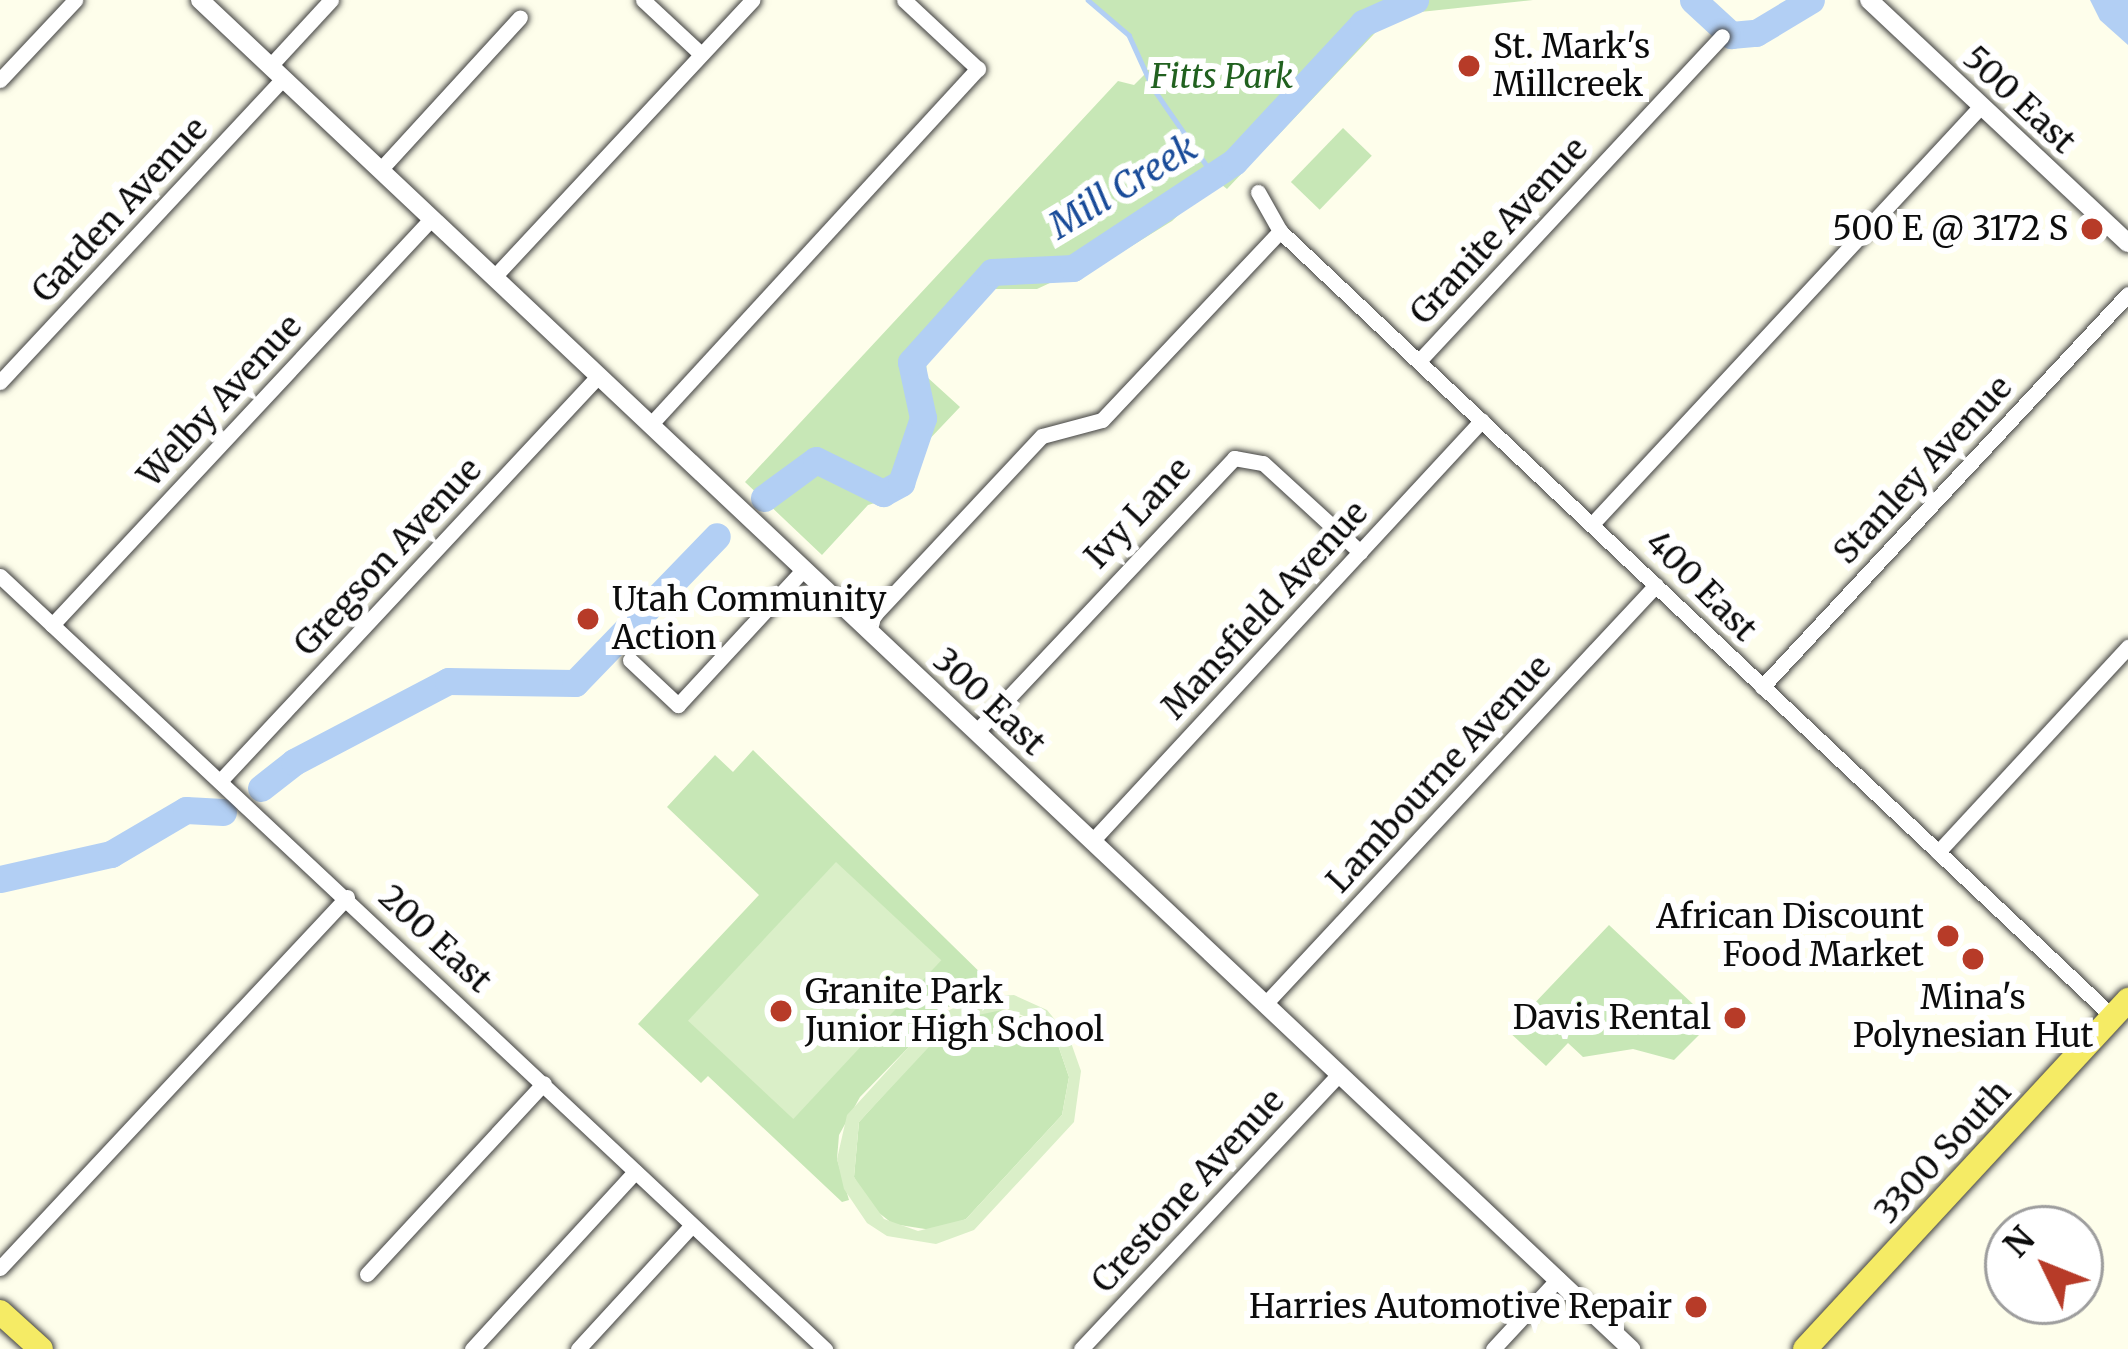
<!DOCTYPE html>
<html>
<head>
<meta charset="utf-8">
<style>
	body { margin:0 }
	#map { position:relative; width:2128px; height:1349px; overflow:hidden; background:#fefeeb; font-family:Merriweather,serif }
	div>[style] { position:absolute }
	.green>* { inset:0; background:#c7e7b6; transform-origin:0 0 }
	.pitch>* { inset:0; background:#daefc8; transform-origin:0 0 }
	.water>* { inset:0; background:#b2cff4 }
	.stream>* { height:4.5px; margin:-2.25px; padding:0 2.25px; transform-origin:2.25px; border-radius:2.25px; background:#b2cff4 }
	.river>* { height:27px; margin:-13.5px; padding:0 13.5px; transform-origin:13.5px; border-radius:13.5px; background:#b2cff4 }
	.roads { filter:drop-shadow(0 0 3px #3f3f3f) drop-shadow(0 0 3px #3f3f3f) }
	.minor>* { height:15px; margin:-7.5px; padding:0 7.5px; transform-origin:7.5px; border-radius:7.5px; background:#fff }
	.tertiary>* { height:18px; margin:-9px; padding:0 9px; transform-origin:9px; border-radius:9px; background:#fff }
	.primary>* { height:24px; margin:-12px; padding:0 12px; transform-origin:12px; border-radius:12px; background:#f5eb65 }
	.dots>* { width:33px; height:33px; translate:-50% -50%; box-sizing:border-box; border:6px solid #fff; border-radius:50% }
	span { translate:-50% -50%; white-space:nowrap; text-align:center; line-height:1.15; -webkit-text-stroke:12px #fff; paint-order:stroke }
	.poi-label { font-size:33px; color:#0c0c0c }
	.left { translate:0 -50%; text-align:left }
	.right { translate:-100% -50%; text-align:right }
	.park-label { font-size:33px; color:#21611f; font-style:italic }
	.street-label { font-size:33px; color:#0c0c0c }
	.water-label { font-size:36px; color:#194b99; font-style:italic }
	.north { position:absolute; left:1984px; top:1205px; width:120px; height:120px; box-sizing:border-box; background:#fff; border:3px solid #9e9e9e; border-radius:50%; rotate:313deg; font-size:33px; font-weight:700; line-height:48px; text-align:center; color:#0c0c0c }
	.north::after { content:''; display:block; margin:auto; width:42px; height:54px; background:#b73b28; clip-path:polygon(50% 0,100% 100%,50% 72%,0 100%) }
</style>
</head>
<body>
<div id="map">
	<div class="green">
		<div style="clip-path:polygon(1086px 0,1533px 0,1392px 15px,1227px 189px,1216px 180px,1172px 221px,1088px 273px,1082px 268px,1037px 289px,993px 289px,926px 360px,927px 377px,960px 407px,923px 446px,902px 495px,868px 505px,822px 555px,745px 482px,1118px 81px,1134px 85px,1145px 74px,1129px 35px)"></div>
		<div style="left:1343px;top:128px;width:40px;height:75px;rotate:44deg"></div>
		<div style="clip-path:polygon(753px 750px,997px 989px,948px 1007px,860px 1097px,839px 1135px,837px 1159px,849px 1200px,842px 1202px,708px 1076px,701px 1083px,638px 1024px,759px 895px,667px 807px,715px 755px,733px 772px)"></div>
		<div style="clip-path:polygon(1609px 925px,1712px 1022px,1674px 1060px,1633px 1049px,1583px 1057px,1568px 1043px,1546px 1066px,1508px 1031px)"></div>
		<div style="clip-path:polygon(994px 1008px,1033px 1020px,1058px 1045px,1069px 1077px,1062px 1115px,966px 1219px,938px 1231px,893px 1224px,869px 1205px,854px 1177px,859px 1122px,942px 1030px)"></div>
	</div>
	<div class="pitch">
		<div style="left:836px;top:862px;width:144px;height:217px;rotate:43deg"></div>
		<div style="clip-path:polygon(evenodd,1014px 995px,1047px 1010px,1069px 1037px,1081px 1071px,1074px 1122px,974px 1230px,936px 1244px,887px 1236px,867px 1223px,844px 1189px,837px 1159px,847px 1115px,938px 1015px,979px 997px,1014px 995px,1007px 1009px,1033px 1020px,1058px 1045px,1069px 1077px,1062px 1115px,966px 1219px,918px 1231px,884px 1219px,854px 1177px,859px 1122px,954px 1020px,1007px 1009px)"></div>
	</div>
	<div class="water">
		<div style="clip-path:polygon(2090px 0,2128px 0,2128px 45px,2100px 20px)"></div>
	</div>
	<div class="stream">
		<div style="left:1088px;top:0;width:54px;rotate:40.5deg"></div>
		<div style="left:1129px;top:35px;width:58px;rotate:65.6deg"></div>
		<div style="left:1153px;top:88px;width:107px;rotate:55.3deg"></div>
	</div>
	<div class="river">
		<div style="left:1693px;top:0;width:52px;rotate:42.6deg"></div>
		<div style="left:1731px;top:35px;width:25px;rotate:-5deg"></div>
		<div style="left:1756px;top:33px;width:64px;rotate:-31deg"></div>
		<div style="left:764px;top:498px;width:64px;rotate:-36.2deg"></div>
		<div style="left:816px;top:460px;width:75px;rotate:26.2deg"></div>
		<div style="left:883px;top:493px;width:21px;rotate:-29deg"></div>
		<div style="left:901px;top:483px;width:69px;rotate:-71.3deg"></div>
		<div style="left:923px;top:418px;width:57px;rotate:-102.1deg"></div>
		<div style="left:911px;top:362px;width:121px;rotate:-48deg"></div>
		<div style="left:992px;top:272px;width:81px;rotate:-2.8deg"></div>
		<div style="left:1073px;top:268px;width:193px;rotate:-33.4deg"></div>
		<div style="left:1234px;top:162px;width:190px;rotate:-47.1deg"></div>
		<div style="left:1363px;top:23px;width:57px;rotate:-23.9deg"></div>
		<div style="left:261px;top:788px;width:42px;rotate:-38.2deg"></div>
		<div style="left:294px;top:762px;width:174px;rotate:-27.7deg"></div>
		<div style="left:448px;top:681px;width:127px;rotate:0.9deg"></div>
		<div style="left:575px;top:683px;width:204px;rotate:-46deg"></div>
		<div style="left:0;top:879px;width:114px;rotate:-12.7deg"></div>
		<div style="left:111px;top:854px;width:87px;rotate:-30.4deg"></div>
		<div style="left:186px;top:810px;width:37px;rotate:3deg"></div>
	</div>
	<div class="roads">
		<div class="minor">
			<div style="left:643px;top:0;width:79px;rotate:43deg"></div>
			<div style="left:270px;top:66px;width:90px;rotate:-47.3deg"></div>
			<div style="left:0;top:80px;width:110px;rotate:-46.8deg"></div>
			<div style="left:380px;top:170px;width:207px;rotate:-47.5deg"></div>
			<div style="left:1258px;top:192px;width:45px;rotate:60.6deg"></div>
			<div style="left:1280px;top:231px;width:1145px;rotate:43.34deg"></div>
			<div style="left:494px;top:277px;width:379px;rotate:-47deg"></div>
			<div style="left:1419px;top:361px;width:444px;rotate:-47deg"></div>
			<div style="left:0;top:382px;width:415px;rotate:-47deg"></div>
			<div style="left:651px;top:424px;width:483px;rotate:-47.4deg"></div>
			<div style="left:978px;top:69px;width:101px;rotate:-137deg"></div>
			<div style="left:1593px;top:523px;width:570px;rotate:-47.06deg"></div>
			<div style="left:0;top:576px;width:1131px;rotate:43.14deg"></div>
			<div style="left:52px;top:625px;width:557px;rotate:-46.96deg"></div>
			<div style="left:864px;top:626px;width:260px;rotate:-46.9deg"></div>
			<div style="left:1042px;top:436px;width:62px;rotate:-14.9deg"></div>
			<div style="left:1102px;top:420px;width:260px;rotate:-46.7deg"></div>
			<div style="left:630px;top:660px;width:66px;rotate:43.2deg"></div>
			<div style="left:678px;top:705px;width:185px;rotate:-47.2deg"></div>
			<div style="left:1762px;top:687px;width:537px;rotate:-47.04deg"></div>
			<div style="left:977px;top:731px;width:375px;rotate:-46.7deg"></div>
			<div style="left:1234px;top:458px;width:29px;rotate:10deg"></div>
			<div style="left:1263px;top:463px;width:132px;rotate:42.5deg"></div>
			<div style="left:221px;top:780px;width:554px;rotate:-46.97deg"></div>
			<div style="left:1093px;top:840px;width:572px;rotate:-47.19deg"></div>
			<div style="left:1938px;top:852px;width:280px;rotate:-47.2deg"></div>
			<div style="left:1265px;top:1004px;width:573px;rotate:-46.98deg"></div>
			<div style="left:0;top:1268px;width:508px;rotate:-46.91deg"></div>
			<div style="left:367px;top:1274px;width:260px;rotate:-47.2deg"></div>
			<div style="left:472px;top:1349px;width:241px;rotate:-47.4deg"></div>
			<div style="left:578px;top:1349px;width:168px;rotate:-47.4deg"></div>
			<div style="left:1081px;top:1349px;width:377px;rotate:-46.8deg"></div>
			<div style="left:1493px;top:1349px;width:96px;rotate:-47.1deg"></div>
		</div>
		<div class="tertiary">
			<div style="left:200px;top:0;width:1967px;rotate:43.31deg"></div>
			<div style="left:1869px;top:0;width:355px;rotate:43.2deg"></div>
		</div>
		<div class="primary">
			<div style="left:0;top:1312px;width:55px;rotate:42.1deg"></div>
			<div style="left:1805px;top:1349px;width:476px;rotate:-47.2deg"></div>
		</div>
	</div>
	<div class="dots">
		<div style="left:1469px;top:66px;background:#b73b28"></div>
		<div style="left:2092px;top:229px;background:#b73b28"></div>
		<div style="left:588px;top:619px;background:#b73b28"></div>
		<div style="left:1948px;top:936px;background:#b73b28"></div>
		<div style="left:1973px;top:959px;background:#b73b28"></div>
		<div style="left:781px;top:1011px;background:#b73b28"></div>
		<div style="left:1735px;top:1018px;background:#b73b28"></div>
		<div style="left:1696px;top:1307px;background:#b73b28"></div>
	</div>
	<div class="poi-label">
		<span class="left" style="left:1493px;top:66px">St. Mark's<br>Millcreek</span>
		<span class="right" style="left:2068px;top:229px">500 E @ 3172 S</span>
		<span class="left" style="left:612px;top:619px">Utah Community<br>Action</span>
		<span class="right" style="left:1924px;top:936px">African Discount<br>Food Market</span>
		<span class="left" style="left:805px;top:1011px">Granite Park<br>Junior High School</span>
		<span style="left:1973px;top:1017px">Mina's<br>Polynesian Hut</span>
		<span class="right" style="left:1711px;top:1018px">Davis Rental</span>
		<span class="right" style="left:1672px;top:1307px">Harries Automotive Repair</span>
	</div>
	<div class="park-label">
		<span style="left:1222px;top:77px">Fitts Park</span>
	</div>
	<div class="street-label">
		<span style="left:2019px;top:100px;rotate:43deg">500 East</span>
		<span style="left:120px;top:210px;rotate:-47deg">Garden Avenue</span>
		<span style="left:1499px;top:231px;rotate:-47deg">Granite Avenue</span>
		<span style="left:220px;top:401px;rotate:-47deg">Welby Avenue</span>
		<span style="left:1923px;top:470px;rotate:-47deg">Stanley Avenue</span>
		<span style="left:1138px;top:513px;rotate:-47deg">Ivy Lane</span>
		<span style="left:388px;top:557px;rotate:-47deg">Gregson Avenue</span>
		<span style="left:1701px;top:586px;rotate:45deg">400 East</span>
		<span style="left:1265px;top:610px;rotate:-47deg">Mansfield Avenue</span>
		<span style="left:989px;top:702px;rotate:43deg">300 East</span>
		<span style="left:1439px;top:774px;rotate:-47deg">Lambourne Avenue</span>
		<span style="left:435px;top:939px;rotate:43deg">200 East</span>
		<span style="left:1943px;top:1152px;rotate:-47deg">3300 South</span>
		<span style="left:1188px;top:1191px;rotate:-47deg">Crestone Avenue</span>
	</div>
	<div class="water-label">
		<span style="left:1123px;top:187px;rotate:-31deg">Mill Creek</span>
	</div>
	<div class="north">N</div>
</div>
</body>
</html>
